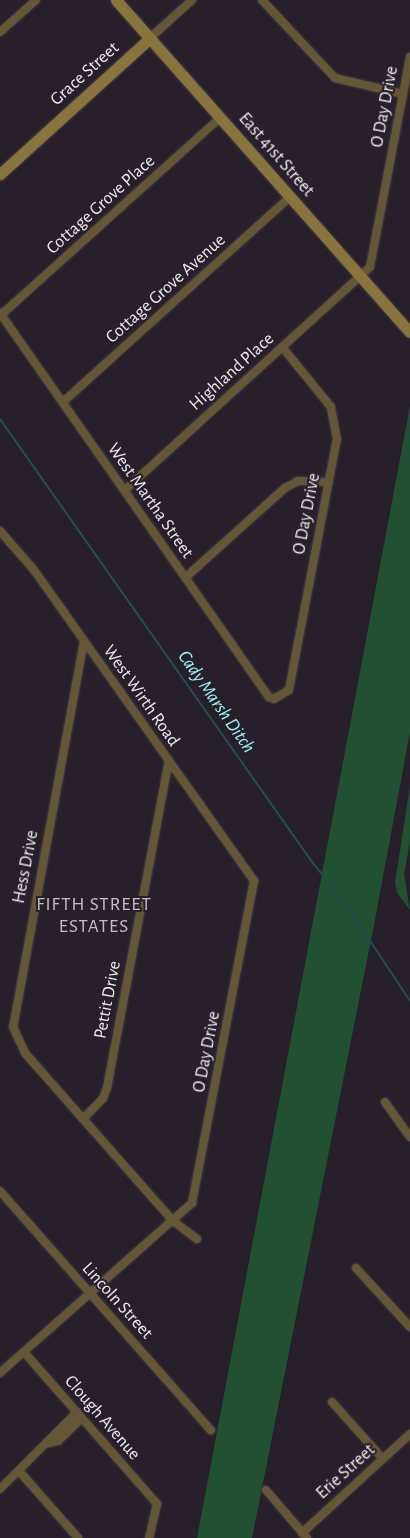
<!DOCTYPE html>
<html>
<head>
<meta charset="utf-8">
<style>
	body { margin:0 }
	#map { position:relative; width:410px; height:1538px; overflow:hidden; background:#27202a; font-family:"Alegreya Sans",sans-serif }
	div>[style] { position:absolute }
	.green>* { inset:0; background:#215033 }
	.stream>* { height:2px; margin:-1px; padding:0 1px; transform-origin:1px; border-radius:1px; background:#244d50 }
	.roads { filter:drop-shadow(0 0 1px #433c46) drop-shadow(0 0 1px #433c46) }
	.street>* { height:8px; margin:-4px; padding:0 4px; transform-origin:4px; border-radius:4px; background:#655736 }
	.secondary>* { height:11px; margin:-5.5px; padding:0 5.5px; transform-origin:5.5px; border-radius:5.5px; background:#8a743d }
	span { translate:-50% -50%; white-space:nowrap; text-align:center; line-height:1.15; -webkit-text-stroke:4px #27202a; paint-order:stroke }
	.street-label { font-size:18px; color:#f0ebf2 }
	.water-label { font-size:19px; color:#9bf6fc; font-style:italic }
	.neighbourhood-label { font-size:19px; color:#c6bdcb; letter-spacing:1px }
</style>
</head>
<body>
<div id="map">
	<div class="green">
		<div style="clip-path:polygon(410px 406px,410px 732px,374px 925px,252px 1538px,197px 1538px)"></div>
		<div style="clip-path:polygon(410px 786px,410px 842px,404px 874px,410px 910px,397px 893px,395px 882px)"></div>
	</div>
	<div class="stream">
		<div style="left:0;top:419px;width:542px;rotate:54.84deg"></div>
		<div style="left:312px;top:862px;width:49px;rotate:50.8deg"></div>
		<div style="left:343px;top:900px;width:121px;rotate:56.4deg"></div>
	</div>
	<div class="roads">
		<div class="street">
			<div style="left:262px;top:0;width:107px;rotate:46.9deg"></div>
			<div style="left:335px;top:78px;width:70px;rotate:13.2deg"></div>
			<div style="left:0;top:32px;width:48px;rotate:-41.6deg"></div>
			<div style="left:150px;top:38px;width:57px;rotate:-42.1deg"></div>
			<div style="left:0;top:313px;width:469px;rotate:55deg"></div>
			<div style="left:269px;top:697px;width:5px;rotate:22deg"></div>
			<div style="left:274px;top:699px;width:17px;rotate:-31deg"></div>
			<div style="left:289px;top:690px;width:256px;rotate:-79.2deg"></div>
			<div style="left:337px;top:439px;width:33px;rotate:-101deg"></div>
			<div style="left:331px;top:407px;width:77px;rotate:-129.2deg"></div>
			<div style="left:1px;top:315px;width:295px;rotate:-42deg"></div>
			<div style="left:63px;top:402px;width:306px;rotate:-42.1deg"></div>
			<div style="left:125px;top:490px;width:331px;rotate:-42.3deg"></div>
			<div style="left:370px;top:267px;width:214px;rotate:-79.2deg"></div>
			<div style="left:0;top:531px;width:52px;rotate:48.9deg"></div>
			<div style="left:34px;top:570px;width:381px;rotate:54.7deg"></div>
			<div style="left:254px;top:881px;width:328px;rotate:100.9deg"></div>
			<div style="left:192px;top:1203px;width:256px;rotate:138.5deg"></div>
			<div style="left:186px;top:577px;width:133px;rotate:-42deg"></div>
			<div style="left:285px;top:488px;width:15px;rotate:-28deg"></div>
			<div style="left:298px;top:481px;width:31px;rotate:2deg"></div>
			<div style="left:84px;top:641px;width:392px;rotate:100.4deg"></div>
			<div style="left:13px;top:1027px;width:29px;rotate:65deg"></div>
			<div style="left:25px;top:1053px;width:224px;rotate:48.6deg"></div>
			<div style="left:173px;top:1221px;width:30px;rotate:37deg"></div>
			<div style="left:385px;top:1102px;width:43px;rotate:54.5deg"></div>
			<div style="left:83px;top:1119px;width:29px;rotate:-46deg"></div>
			<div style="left:103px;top:1098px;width:11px;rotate:-68deg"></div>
			<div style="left:107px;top:1088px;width:333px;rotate:-79.3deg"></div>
			<div style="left:0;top:1191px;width:319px;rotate:48.6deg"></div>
			<div style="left:356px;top:1268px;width:80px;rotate:47.5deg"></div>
			<div style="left:24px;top:1352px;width:202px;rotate:48.8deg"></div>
			<div style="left:157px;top:1504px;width:35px;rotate:103deg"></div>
			<div style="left:332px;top:1402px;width:76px;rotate:48.2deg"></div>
			<div style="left:49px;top:1443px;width:9px;rotate:-13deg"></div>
			<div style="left:58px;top:1441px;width:33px;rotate:-44deg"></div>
			<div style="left:19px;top:1471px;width:89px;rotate:48.6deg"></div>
			<div style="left:0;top:1489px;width:109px;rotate:-45deg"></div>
			<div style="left:266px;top:1490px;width:63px;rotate:49.5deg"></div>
			<div style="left:302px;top:1533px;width:147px;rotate:-42.5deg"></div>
		</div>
		<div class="secondary">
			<div style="left:116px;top:0;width:443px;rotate:48.5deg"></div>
			<div style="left:0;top:174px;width:202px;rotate:-42.2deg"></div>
		</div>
	</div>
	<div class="street-label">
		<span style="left:85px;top:74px;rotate:-42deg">Grace Street</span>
		<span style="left:385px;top:107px;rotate:-79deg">O Day Drive</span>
		<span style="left:276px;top:155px;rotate:49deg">East 41st Street</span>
		<span style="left:101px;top:205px;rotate:-42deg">Cottage Grove Place</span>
		<span style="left:166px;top:289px;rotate:-42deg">Cottage Grove Avenue</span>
		<span style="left:232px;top:372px;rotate:-42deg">Highland Place</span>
		<span style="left:150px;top:501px;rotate:55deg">West Martha Street</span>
		<span style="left:307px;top:514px;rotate:-79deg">O Day Drive</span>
		<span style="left:141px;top:696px;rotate:55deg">West Wirth Road</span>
		<span style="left:26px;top:867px;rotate:-79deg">Hess Drive</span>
		<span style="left:108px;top:1000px;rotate:-79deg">Pettit Drive</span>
		<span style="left:207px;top:1052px;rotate:-79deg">O Day Drive</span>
		<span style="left:117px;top:1301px;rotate:48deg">Lincoln Street</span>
		<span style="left:102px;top:1418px;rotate:49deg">Clough Avenue</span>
		<span style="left:346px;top:1472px;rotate:-42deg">Erie Street</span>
	</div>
	<div class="water-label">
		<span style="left:216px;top:702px;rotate:55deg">Cady Marsh Ditch</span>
	</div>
	<div class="neighbourhood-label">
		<span style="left:94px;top:916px">FIFTH STREET<br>ESTATES</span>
	</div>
</div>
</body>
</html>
